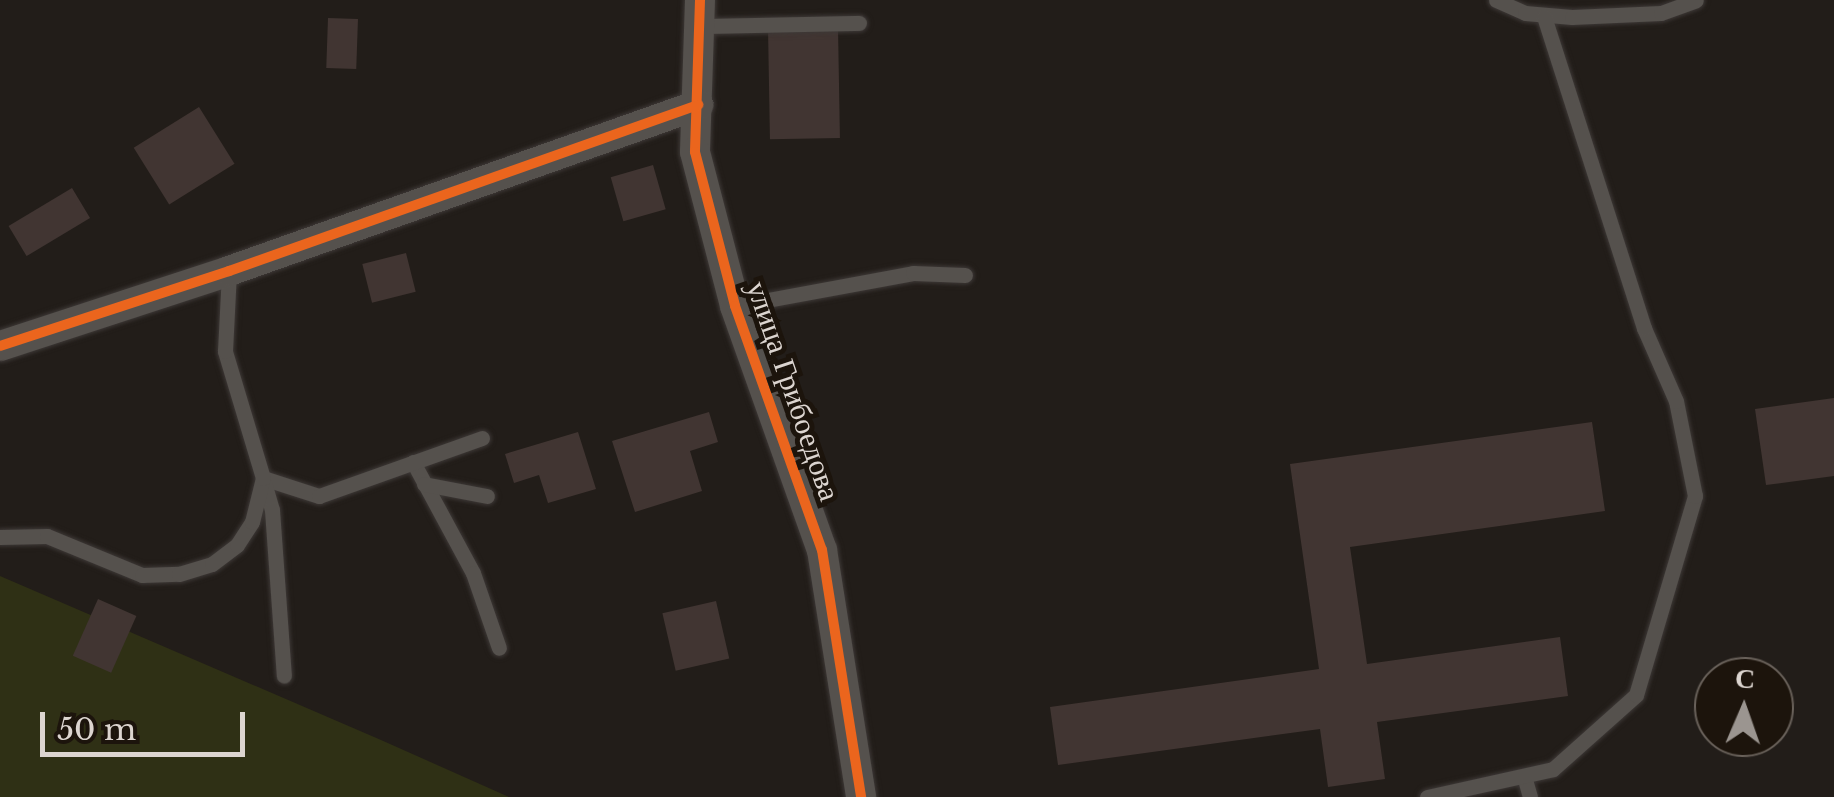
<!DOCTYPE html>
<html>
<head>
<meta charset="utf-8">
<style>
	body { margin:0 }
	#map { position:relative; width:1834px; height:797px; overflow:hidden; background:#221d19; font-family:"Libre Baskerville",serif }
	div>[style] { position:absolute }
	.green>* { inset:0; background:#2f3015 }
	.building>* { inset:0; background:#413532; transform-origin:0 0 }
	.roads { filter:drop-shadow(0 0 2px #3d3836) drop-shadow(0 0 2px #3d3836) }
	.lane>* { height:15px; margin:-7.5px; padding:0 7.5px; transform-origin:7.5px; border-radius:7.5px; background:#55514d }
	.street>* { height:30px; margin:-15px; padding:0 15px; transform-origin:15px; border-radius:15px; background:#55514d }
	.cycleway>* { height:10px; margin:-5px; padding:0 5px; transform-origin:5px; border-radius:5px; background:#eb651d }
	span { translate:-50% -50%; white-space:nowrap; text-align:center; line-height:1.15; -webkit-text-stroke:10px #1c140c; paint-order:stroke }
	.street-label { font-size:30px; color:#dcd5d0 }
	.north { position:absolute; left:1694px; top:657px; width:100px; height:100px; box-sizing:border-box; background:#1c140c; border:2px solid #69615a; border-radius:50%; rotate:2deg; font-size:28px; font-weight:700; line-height:40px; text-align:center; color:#dcd5d0 }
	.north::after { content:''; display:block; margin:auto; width:35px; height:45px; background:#9b9590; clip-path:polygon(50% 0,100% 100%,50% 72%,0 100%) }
	.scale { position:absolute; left:40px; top:712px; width:205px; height:45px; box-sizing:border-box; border:5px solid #dcd5d0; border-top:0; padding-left:12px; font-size:30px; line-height:35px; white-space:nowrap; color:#dcd5d0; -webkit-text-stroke:8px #1c140c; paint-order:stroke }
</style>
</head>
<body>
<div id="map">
	<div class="green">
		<div style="clip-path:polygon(0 576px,381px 740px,509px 797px,0 797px)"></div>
	</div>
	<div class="building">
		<div style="left:328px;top:18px;width:30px;height:50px;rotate:2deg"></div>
		<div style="left:838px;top:27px;width:111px;height:70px;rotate:89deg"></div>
		<div style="left:199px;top:107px;width:67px;height:77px;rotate:58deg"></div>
		<div style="left:653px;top:165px;width:46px;height:44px;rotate:74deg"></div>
		<div style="left:72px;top:188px;width:35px;height:74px;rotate:59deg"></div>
		<div style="left:406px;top:253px;width:40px;height:45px;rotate:76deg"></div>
		<div style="clip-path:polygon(1834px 398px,1834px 476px,1766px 485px,1755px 409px)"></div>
		<div style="clip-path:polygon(709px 412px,718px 442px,690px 451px,702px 491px,635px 512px,612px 441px)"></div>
		<div style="clip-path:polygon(1592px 422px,1605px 511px,1350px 547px,1367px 664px,1560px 637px,1568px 696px,1377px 722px,1385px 779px,1328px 787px,1320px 729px,1058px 765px,1050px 707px,1319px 669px,1290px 464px)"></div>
		<div style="clip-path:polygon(578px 432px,596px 489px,548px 503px,539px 475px,514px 483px,505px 454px)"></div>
		<div style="left:98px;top:599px;width:42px;height:62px;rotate:24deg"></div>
		<div style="left:716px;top:601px;width:59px;height:55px;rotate:77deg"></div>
	</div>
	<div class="roads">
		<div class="lane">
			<div style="left:1496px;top:0;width:32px;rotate:24deg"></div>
			<div style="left:1525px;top:13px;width:47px;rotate:4.9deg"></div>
			<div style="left:1572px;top:17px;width:89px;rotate:-2.6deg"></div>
			<div style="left:1661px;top:13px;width:37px;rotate:-20deg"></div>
			<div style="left:700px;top:26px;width:159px;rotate:-1.1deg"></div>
			<div style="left:735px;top:306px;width:181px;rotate:-10.5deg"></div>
			<div style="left:913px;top:273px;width:52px;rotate:2.2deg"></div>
			<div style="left:413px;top:462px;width:126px;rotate:61.6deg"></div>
			<div style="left:473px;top:573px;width:79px;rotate:70.9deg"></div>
			<div style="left:263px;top:478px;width:59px;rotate:17.8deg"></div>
			<div style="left:319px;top:496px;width:173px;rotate:-19.6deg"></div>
			<div style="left:264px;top:482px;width:29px;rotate:74deg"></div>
			<div style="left:272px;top:510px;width:166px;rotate:85.9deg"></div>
			<div style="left:424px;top:484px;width:64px;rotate:10.8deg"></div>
			<div style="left:0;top:537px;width:47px;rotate:-1.2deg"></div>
			<div style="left:47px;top:536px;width:103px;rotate:22.3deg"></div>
			<div style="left:142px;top:575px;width:37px;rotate:-2deg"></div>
			<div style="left:179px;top:574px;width:34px;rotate:-17deg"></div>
			<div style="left:212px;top:564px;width:31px;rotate:-37deg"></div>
			<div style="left:237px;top:545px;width:27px;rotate:-57deg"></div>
			<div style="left:252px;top:522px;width:45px;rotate:-76deg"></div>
			<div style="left:263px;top:478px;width:133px;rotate:-106.7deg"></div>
			<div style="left:225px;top:351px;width:80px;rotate:-87.1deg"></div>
			<div style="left:1524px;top:776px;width:22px;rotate:74deg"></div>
			<div style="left:1427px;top:797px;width:129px;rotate:-12.5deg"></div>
			<div style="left:1553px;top:769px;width:111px;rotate:-41.7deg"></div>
			<div style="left:1636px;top:695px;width:208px;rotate:-73.5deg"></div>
			<div style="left:1695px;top:496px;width:97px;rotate:-101.3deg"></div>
			<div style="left:1676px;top:401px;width:80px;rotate:-113.7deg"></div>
			<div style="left:1644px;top:328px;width:327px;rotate:-107.8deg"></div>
		</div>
		<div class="street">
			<div style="left:700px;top:0;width:152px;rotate:91.9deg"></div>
			<div style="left:695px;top:152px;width:159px;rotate:75.4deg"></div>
			<div style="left:735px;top:306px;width:259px;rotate:70.4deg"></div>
			<div style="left:822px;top:550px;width:250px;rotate:81deg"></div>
			<div style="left:0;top:346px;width:241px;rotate:-18.1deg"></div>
			<div style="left:229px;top:271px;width:498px;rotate:-19.5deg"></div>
		</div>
	</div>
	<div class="cycleway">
		<div style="left:700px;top:0;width:152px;rotate:91.9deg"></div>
		<div style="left:695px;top:152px;width:159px;rotate:75.4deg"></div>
		<div style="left:735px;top:306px;width:259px;rotate:70.4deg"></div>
		<div style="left:822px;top:550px;width:250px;rotate:81deg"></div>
		<div style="left:0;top:346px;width:241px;rotate:-18.1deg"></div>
		<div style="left:229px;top:271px;width:498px;rotate:-19.5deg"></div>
	</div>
	<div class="street-label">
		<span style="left:793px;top:391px;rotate:71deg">улица Грибоедова</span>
	</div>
	<div class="north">С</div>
	<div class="scale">50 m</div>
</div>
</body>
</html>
